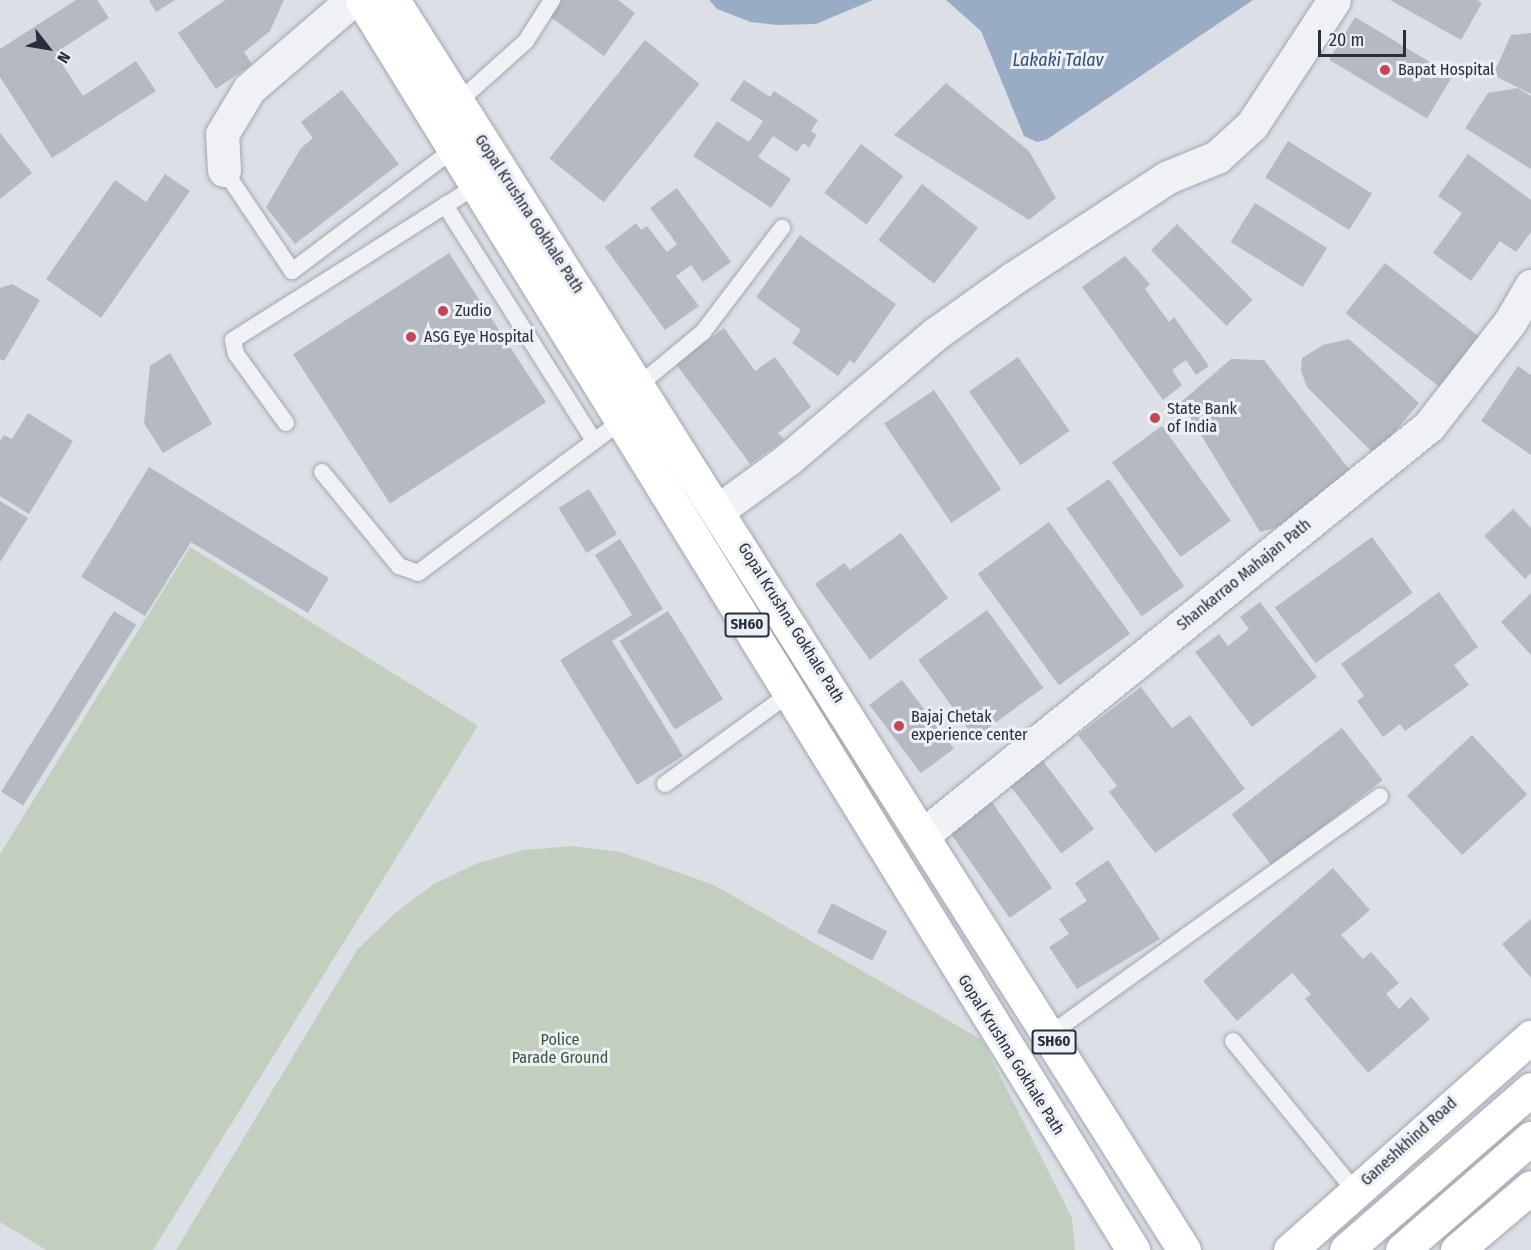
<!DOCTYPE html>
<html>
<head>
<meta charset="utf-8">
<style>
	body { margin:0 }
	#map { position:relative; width:1531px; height:1250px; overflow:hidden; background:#dce0e6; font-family:"Fira Sans Condensed",sans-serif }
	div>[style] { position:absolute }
	.green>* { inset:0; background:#c2cfbe }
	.water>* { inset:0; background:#98adc5 }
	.building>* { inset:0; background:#b4b9c2; transform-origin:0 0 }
	.roads { filter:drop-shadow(0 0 2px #a2a7b0) drop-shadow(0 0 2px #a2a7b0) }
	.service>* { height:16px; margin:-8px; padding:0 8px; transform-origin:8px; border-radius:8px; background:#eff1f4 }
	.minor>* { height:33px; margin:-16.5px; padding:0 16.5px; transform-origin:16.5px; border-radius:16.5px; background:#eff1f4 }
	.primary>* { height:33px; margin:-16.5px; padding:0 16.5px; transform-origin:16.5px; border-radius:16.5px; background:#fff }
	.dots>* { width:16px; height:16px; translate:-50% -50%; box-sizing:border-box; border:3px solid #eceff4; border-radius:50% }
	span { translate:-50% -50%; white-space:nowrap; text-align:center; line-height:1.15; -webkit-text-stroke:6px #eceff4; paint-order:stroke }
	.shield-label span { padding:2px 4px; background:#eceff4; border:2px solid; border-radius:4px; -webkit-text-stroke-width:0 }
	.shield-label { font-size:15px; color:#272e3c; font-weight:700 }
	.poi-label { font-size:16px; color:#272e3c }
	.left { translate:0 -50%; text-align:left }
	.street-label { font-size:16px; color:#272e3c }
	.park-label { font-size:16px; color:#3b5735 }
	.water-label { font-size:18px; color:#334c6d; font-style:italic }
	.north { position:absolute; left:18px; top:18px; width:60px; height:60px; -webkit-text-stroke:4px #eceff4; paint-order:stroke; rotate:121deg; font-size:16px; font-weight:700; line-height:24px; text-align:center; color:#272e3c }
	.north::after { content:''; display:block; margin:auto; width:21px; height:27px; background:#272e3c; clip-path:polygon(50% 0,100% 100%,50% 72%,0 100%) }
	.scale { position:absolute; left:1318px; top:30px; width:88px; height:27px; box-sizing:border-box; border:3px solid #272e3c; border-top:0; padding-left:8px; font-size:18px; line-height:21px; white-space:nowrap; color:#272e3c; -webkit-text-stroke:4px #eceff4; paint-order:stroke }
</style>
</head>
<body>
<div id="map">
	<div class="green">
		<div style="clip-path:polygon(190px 547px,478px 726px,153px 1250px,46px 1250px,0 1222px,0 854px)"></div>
		<div style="clip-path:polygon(572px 846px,620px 852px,714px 885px,982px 1040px,1072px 1218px,1075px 1250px,176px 1250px,357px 950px,395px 913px,434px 884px,478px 863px,524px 850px)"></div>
	</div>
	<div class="water">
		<div style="clip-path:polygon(709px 0,873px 0,816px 24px,777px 25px,751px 22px,717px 9px)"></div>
		<div style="clip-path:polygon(946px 0,1253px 0,1046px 140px,1037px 142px,1024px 136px,981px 31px)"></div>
	</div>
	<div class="building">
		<div style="clip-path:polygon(76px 0,97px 0,109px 18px,55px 53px,83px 96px,136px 61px,156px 91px,52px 158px,0 77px,0 49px)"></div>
		<div style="clip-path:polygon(149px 0,175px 0,156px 12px)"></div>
		<div style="clip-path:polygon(225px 0,284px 0,270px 31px,244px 52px,252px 64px,216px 89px,178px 33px)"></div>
		<div style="clip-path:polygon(561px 0,618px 0,635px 13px,604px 56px,549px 16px)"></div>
		<div style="clip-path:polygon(1390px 0,1477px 0,1482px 3px,1461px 40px)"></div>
		<div style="left:1355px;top:17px;width:114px;height:50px;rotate:31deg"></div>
		<div style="clip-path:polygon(1531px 33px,1531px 94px,1493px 75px,1511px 35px)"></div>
		<div style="left:645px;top:40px;width:70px;height:152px;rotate:39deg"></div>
		<div style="clip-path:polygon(744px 80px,770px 97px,774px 91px,818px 120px,811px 131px,817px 135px,809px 147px,803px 143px,797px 152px,773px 136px,758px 157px,791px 179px,771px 208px,693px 156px,717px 121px,749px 142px,763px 121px,730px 100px)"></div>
		<div style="clip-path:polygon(946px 83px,1029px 151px,1056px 198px,1029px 220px,894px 135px)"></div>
		<div style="clip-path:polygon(1518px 88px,1531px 96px,1531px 169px,1465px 128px,1488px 93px)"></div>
		<div style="clip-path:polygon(342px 90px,399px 164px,295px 244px,266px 207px,301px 148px,313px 138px,301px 122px)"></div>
		<div style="clip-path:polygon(0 133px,32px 173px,0 199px)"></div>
		<div style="left:1288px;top:141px;width:99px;height:43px;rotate:32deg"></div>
		<div style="left:861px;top:144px;width:53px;height:61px;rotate:37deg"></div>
		<div style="clip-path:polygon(1468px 154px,1531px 200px,1531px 232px,1516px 252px,1500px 241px,1471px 281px,1433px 253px,1462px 213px,1438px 196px)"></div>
		<div style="clip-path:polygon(165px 174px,190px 191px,101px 318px,46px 279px,115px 180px,146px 202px)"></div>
		<div style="left:922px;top:184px;width:71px;height:71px;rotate:38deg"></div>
		<div style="clip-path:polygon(677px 188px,731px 262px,703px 282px,691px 265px,676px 276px,699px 306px,665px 330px,605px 247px,636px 223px,641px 230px,647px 226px,667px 252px,677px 244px,650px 208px)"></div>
		<div style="left:1255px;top:203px;width:85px;height:46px;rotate:32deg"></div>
		<div style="left:1177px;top:224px;width:107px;height:37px;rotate:45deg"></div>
		<div style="clip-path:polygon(800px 235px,896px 304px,854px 364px,850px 360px,838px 376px,792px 343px,801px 330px,756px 297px)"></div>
		<div style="left:449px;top:253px;width:178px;height:186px;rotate:57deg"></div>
		<div style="clip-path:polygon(1125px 256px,1150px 284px,1145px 289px,1169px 322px,1174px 317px,1209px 366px,1196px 375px,1186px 360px,1172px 370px,1182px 385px,1163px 400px,1082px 287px)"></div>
		<div style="left:1385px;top:263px;width:125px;height:64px;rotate:38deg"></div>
		<div style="clip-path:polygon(12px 284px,40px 300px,4px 361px,0 359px,0 288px)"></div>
		<div style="clip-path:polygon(724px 328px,755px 371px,775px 357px,811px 407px,778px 433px,784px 440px,750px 464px,676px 364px)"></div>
		<div style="clip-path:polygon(1349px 339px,1419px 403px,1375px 455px,1307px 387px,1301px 371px,1302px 358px,1323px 345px)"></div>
		<div style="clip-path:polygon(170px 353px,212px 424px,163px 453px,144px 423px,150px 366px)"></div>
		<div style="left:1018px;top:357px;width:90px;height:60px;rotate:55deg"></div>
		<div style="clip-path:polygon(1231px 359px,1264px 360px,1356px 478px,1308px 519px,1260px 532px,1181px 402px)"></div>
		<div style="clip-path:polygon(1518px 366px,1531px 375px,1531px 455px,1481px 421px)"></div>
		<div style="left:934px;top:390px;width:120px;height:60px;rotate:56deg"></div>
		<div style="clip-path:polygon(28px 413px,73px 441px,29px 514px,0 496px,0 441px,4px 435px,12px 439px)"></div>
		<div style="left:1162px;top:426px;width:117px;height:62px;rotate:54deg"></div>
		<div style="clip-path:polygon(149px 467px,329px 578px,308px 613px,191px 542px,145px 616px,81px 577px)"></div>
		<div style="left:1109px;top:479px;width:131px;height:52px;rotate:55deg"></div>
		<div style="left:589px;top:489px;width:53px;height:36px;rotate:58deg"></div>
		<div style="clip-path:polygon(0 501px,28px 518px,0 562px)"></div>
		<div style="clip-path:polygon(1513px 509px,1531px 528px,1531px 573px,1525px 579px,1484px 536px)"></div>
		<div style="left:1049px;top:522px;width:138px;height:88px;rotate:54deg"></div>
		<div style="clip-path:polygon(901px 533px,948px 598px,870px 660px,815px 584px,844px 563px,850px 570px)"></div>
		<div style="left:1372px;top:537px;width:69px;height:120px;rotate:54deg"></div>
		<div style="clip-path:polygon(620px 539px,663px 609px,612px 641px,683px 756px,637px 785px,560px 660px,632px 615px,595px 555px)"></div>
		<div style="clip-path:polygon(1439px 592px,1478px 647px,1454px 665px,1469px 685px,1405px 731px,1400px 724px,1383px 737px,1357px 701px,1364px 696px,1341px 664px)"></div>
		<div style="clip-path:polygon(1531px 593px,1531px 655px,1501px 622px)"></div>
		<div style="clip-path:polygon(1260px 602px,1317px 677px,1252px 727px,1195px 652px,1219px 634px,1228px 646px,1249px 629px,1240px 617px)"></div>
		<div style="left:987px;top:610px;width:96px;height:85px;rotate:54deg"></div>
		<div style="left:114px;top:611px;width:26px;height:213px;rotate:32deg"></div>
		<div style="left:668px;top:611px;width:104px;height:57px;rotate:58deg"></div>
		<div style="left:902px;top:680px;width:86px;height:41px;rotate:53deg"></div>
		<div style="clip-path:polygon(1141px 687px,1172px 728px,1190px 715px,1245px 789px,1155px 853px,1109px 792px,1117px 786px,1078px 735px)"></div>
		<div style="left:1342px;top:728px;width:66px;height:140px;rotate:52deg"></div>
		<div style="left:1472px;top:735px;width:81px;height:89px;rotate:47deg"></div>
		<div style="left:1040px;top:757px;width:90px;height:41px;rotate:53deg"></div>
		<div style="left:992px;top:802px;width:105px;height:52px;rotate:55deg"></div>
		<div style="clip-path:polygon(1108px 860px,1160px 939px,1077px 989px,1049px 947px,1069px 934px,1059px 919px,1087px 901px,1075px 883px)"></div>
		<div style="clip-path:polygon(1333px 868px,1370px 910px,1341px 935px,1363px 959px,1371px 952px,1399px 983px,1386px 994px,1399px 1009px,1411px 997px,1430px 1019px,1368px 1073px,1305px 999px,1311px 994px,1292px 973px,1237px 1021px,1203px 981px)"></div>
		<div style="left:832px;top:903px;width:62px;height:33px;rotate:27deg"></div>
		<div style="clip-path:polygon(1531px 919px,1531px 978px,1502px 944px)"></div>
	</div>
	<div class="roads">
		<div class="service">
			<div style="left:457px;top:103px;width:93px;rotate:-41.9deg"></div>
			<div style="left:526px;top:41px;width:49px;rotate:-57.6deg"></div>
			<div style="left:224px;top:170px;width:122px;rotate:56deg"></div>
			<div style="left:292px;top:271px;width:203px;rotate:-37deg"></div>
			<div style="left:445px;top:205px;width:279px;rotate:57.7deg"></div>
			<div style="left:639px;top:385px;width:83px;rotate:-39.6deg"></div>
			<div style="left:703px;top:332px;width:131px;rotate:-52.8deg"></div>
			<div style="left:286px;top:423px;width:85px;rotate:-125.9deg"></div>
			<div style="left:236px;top:354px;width:14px;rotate:-102deg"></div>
			<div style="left:233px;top:340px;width:288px;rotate:-32.4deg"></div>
			<div style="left:322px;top:472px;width:122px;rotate:50.7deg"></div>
			<div style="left:399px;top:566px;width:20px;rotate:20deg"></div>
			<div style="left:418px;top:573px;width:254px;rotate:-36.8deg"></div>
			<div style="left:665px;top:784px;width:153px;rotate:-36deg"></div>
			<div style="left:1049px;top:1035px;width:408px;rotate:-35.8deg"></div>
			<div style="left:1233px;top:1041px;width:193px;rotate:50.9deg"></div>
		</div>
		<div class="minor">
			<div style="left:224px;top:170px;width:36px;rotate:-93deg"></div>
			<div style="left:222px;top:134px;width:52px;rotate:-59deg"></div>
			<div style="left:249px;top:89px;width:136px;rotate:-40.8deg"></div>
			<div style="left:720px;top:509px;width:83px;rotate:-36.2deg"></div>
			<div style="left:787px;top:460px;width:194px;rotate:-40.4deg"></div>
			<div style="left:935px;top:334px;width:95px;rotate:-35.5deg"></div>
			<div style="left:1012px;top:279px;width:186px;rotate:-33.2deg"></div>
			<div style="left:1168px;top:177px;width:53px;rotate:-22.2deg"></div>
			<div style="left:1217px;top:157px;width:47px;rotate:-42.4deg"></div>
			<div style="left:1252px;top:125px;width:149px;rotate:-56.7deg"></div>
			<div style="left:924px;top:834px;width:649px;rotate:-38.94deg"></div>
			<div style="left:1429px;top:426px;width:132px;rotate:-52.1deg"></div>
			<div style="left:1510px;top:322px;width:42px;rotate:-59.7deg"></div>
		</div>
		<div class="primary">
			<div style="left:362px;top:0;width:1469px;rotate:58.33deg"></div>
			<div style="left:393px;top:0;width:1479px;rotate:57.67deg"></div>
			<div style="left:1290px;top:1250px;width:322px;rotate:-41.5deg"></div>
			<div style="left:1346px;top:1250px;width:245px;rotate:-41deg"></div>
			<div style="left:1402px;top:1250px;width:171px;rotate:-41deg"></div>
			<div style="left:1457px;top:1250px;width:97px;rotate:-40.4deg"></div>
		</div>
	</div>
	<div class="dots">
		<div style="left:1385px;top:70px;background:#c84556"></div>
		<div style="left:443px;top:311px;background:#c84556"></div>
		<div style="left:411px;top:337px;background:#c84556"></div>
		<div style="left:1155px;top:418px;background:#c84556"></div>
		<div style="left:899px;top:726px;background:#c84556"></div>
	</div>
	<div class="shield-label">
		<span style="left:747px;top:625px">SH60</span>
		<span style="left:1054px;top:1042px">SH60</span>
	</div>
	<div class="poi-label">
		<span class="left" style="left:1398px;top:70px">Bapat Hospital</span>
		<span class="left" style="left:455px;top:311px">Zudio</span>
		<span class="left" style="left:424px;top:337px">ASG Eye Hospital</span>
		<span class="left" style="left:1167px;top:418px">State Bank<br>of India</span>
		<span class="left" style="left:911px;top:726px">Bajaj Chetak<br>experience center</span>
	</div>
	<div class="street-label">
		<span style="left:529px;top:214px;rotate:57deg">Gopal Krushna Gokhale Path</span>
		<span style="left:1244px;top:575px;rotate:-39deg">Shankarrao Mahajan Path</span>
		<span style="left:791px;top:623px;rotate:58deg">Gopal Krushna Gokhale Path</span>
		<span style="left:1011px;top:1055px;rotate:58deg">Gopal Krushna Gokhale Path</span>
		<span style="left:1409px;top:1142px;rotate:-42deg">Ganeshkhind Road</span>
	</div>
	<div class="park-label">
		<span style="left:560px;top:1049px">Police<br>Parade Ground</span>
	</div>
	<div class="water-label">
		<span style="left:1058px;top:60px">Lakaki Talav</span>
	</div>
	<div class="north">N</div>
	<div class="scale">20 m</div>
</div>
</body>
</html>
